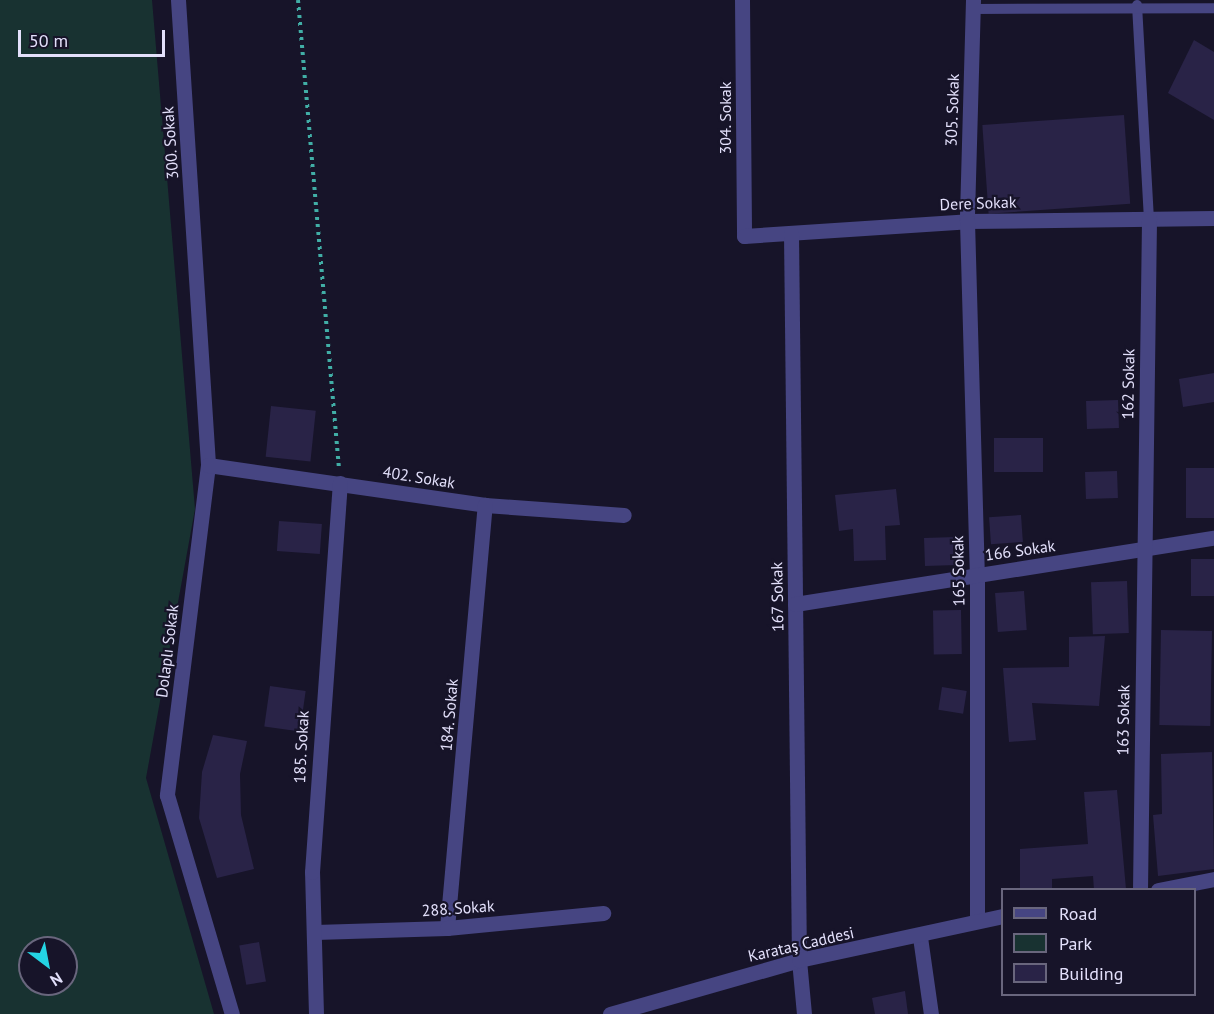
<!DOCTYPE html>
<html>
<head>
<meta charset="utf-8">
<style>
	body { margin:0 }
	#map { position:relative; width:1214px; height:1014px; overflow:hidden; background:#171429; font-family:"PT Sans",sans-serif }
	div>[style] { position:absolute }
	.green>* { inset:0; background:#183231 }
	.building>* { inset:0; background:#292347; transform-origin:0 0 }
	.path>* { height:4px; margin-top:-2px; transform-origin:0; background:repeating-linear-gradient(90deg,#41aea6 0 3px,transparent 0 7.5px) }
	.service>* { height:10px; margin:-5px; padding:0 5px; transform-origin:5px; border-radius:5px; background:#464582 }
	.minor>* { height:15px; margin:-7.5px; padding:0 7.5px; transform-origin:7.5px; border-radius:7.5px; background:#464582 }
	.tertiary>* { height:15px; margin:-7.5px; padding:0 7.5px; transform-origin:7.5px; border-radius:7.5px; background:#464582 }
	span { translate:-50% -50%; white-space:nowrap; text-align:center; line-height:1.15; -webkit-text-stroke:4.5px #171429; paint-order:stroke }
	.street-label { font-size:16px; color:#e3e0fb }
	.legend { position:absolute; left:1001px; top:888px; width:195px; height:108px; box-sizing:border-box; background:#171429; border:2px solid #69667d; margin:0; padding:8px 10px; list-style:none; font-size:18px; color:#e3e0fb }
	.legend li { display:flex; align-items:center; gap:12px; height:30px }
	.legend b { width:30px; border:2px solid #69667d }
	.north { position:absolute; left:18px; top:936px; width:60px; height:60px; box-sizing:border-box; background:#171429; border:2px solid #69667d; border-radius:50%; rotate:148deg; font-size:16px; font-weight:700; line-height:24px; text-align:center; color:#e3e0fb }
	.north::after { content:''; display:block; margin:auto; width:21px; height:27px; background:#24d4e3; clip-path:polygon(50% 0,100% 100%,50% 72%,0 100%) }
	.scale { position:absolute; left:18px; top:30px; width:147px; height:27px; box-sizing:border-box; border:3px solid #e3e0fb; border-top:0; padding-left:8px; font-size:18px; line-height:21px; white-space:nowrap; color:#e3e0fb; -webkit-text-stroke:4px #171429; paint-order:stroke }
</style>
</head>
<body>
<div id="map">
	<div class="green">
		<div style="clip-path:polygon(evenodd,0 0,152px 0,195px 509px,146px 778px,214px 1014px,0 1014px,0 0,30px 948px,66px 948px,66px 984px,30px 984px,30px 948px)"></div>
	</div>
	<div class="building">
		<div style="clip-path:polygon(1194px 40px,1214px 52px,1214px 120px,1168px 93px)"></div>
		<div style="left:1124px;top:115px;width:89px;height:142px;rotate:86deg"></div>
		<div style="clip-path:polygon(1214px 373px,1214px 402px,1183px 407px,1179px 379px)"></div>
		<div style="left:1118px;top:400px;width:28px;height:32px;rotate:88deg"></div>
		<div style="left:271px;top:406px;width:45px;height:51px;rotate:6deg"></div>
		<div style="left:994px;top:438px;width:49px;height:34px"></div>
		<div style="left:1214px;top:468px;width:50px;height:28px;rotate:90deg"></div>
		<div style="left:1117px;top:471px;width:27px;height:32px;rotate:88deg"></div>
		<div style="clip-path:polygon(896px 489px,900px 525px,885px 526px,886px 560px,854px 561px,853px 529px,839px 531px,835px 495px)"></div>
		<div style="left:1021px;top:515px;width:27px;height:32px;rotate:86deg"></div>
		<div style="left:279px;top:521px;width:43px;height:30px;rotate:4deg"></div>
		<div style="left:956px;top:537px;width:28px;height:32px;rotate:88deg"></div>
		<div style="left:1214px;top:559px;width:37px;height:23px;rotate:90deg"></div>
		<div style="left:1127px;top:581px;width:52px;height:36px;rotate:88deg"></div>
		<div style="left:1024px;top:591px;width:39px;height:29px;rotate:86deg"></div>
		<div style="left:961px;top:610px;width:44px;height:28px;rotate:89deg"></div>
		<div style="left:1161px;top:630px;width:51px;height:95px;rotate:1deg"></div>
		<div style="clip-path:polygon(1105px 636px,1099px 706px,1032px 703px,1036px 740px,1009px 742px,1003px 668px,1069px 667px,1069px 637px)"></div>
		<div style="left:270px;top:686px;width:36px;height:41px;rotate:8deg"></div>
		<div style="left:942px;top:687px;width:25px;height:23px;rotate:9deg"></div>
		<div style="clip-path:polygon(213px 735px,247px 741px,240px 774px,241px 815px,254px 869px,217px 878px,199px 818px,202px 772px)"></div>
		<div style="clip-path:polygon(1212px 752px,1214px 869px,1158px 876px,1153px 815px,1162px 814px,1161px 754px)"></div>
		<div style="clip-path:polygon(1117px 790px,1126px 889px,1094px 890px,1093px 876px,1052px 879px,1052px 890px,1020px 890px,1020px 849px,1088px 844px,1084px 792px)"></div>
		<div style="left:259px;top:942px;width:40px;height:20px;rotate:80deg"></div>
		<div style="clip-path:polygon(905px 991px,908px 1014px,875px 1014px,872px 998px)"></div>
	</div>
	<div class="path">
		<div style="left:298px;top:0;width:470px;rotate:85deg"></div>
	</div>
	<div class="service">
		<div style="left:1137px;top:5px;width:213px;rotate:86.8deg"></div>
		<div style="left:973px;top:9px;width:241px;rotate:-0.2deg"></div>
	</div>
	<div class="minor">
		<div style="left:178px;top:0;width:466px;rotate:86.3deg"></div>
		<div style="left:208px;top:465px;width:333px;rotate:97.1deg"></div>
		<div style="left:167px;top:795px;width:228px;rotate:73.5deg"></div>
		<div style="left:742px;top:0;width:236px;rotate:89.5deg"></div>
		<div style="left:744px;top:236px;width:224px;rotate:-3.8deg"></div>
		<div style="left:967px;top:221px;width:247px;rotate:-0.7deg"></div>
		<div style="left:973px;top:0;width:221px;rotate:91.6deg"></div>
		<div style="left:967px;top:221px;width:353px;rotate:88.4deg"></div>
		<div style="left:977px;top:574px;width:347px;rotate:90deg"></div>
		<div style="left:791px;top:233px;width:727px;rotate:89.37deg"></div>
		<div style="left:799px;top:960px;width:54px;rotate:84.7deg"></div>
		<div style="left:208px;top:465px;width:280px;rotate:8.2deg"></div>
		<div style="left:485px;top:505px;width:139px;rotate:4.1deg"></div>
		<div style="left:795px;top:604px;width:424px;rotate:-9deg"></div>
		<div style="left:1140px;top:890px;width:672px;rotate:-89.23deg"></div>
		<div style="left:447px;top:928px;width:425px;rotate:-84.9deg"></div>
		<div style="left:315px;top:932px;width:132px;rotate:-1.7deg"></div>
		<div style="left:447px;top:928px;width:157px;rotate:-5.5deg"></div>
		<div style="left:920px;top:937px;width:78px;rotate:81.9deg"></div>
		<div style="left:316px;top:1014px;width:142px;rotate:-91.6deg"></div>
		<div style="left:312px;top:872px;width:390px;rotate:-85.9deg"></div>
	</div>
	<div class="tertiary">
		<div style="left:1158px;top:890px;width:57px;rotate:-11.1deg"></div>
		<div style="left:610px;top:1014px;width:197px;rotate:-15.9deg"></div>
		<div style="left:799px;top:960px;width:208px;rotate:-12.2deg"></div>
	</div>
	<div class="street-label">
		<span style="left:952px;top:110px;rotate:-88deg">305. Sokak</span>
		<span style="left:725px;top:118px;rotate:-90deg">304. Sokak</span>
		<span style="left:170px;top:143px;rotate:-94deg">300. Sokak</span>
		<span style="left:978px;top:203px;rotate:-2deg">Dere Sokak</span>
		<span style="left:1128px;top:384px;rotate:-89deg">162 Sokak</span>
		<span style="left:419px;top:477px;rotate:9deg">402. Sokak</span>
		<span style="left:1020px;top:550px;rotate:-8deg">166 Sokak</span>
		<span style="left:958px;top:571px;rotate:-91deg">165 Sokak</span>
		<span style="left:777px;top:597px;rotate:-91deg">167 Sokak</span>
		<span style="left:167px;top:651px;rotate:-83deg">Dolaplı Sokak</span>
		<span style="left:449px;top:715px;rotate:-85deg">184. Sokak</span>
		<span style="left:1123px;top:720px;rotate:-89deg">163 Sokak</span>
		<span style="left:301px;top:747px;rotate:-87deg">185. Sokak</span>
		<span style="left:458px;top:908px;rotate:-4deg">288. Sokak</span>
		<span style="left:801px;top:944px;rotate:-13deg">Karataş Caddesi</span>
	</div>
	<ul class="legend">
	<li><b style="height:8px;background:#464582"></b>Road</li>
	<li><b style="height:16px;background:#183231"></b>Park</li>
	<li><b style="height:16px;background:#292347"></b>Building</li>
	</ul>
	<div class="north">N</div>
	<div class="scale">50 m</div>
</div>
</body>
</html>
